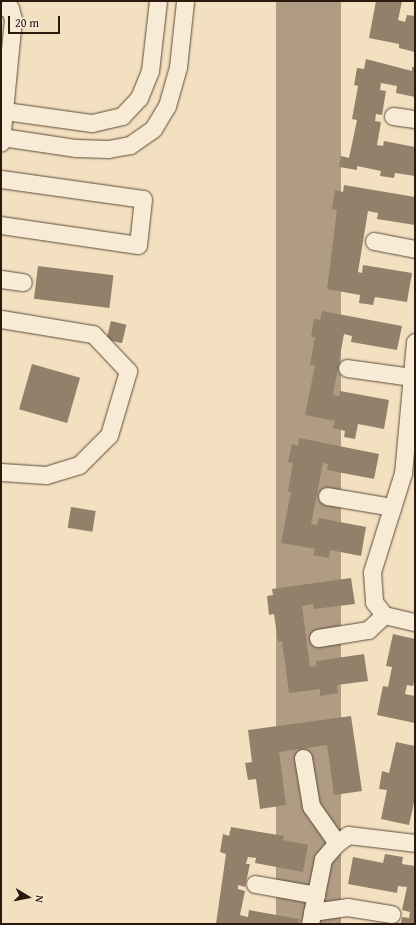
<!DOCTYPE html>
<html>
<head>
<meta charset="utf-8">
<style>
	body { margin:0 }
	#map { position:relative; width:416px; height:925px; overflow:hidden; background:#f3e0c0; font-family:"Gentium Book Plus",serif }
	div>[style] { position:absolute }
	.water>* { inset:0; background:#af9c83; transform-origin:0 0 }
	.building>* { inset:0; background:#93806a; transform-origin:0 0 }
	.roads { filter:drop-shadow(0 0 1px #5d4b3a) drop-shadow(0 0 1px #5d4b3a) }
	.minor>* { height:17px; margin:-8.5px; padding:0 8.5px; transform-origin:8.5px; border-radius:8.5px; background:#f7ebd6 }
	span { translate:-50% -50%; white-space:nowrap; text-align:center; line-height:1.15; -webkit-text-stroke:3.5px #f7ebd6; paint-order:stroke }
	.frame { position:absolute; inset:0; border:2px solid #2b190d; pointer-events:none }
	.north { position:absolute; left:8px; top:877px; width:40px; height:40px; -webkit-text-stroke:3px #f7ebd6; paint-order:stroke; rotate:100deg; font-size:11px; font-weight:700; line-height:16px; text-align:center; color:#2b190d }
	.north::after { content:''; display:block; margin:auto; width:14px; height:18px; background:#2b190d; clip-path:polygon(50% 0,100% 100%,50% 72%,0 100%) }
	.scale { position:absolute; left:8px; top:16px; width:52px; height:18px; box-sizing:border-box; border:2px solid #2b190d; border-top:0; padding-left:5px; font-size:12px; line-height:14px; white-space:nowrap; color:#2b190d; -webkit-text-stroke:3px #f7ebd6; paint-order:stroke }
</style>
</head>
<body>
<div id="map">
	<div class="water">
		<div style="left:276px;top:1px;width:65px;height:937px"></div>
	</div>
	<div class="building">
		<div style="clip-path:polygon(376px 1px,402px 1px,398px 20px,405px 22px,407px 15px,415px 16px,415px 52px,399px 48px,399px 44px,369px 38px)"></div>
		<div style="clip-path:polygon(366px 59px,412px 71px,412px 67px,415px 67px,415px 97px,396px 93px,397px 86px,381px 83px,380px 90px,386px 91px,382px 115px,376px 114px,375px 121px,381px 122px,377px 145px,383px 146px,384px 141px,415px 147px,415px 176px,395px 173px,394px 178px,380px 176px,381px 171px,357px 166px,357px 170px,339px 167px,341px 156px,349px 158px,357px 120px,352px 119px,358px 86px,354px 85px,357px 68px,364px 69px)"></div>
		<div style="clip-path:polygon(344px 185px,415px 197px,415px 225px,377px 219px,378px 213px,368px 211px,358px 272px,362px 273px,363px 265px,412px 273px,407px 302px,375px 297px,373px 305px,359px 303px,360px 295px,327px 289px,337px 210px,332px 209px,335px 190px,343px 192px)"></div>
		<div style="left:38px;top:266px;width:76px;height:33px;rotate:7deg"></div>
		<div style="clip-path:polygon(322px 311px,402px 326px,397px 350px,351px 342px,352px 336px,344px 334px,333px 395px,339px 396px,340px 391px,389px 400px,384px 429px,358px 424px,355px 439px,344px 437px,345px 431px,333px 428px,335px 421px,305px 415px,315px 365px,310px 365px,315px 337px,311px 337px,314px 319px,320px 320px)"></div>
		<div style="left:111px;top:321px;width:16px;height:19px;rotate:14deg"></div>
		<div style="left:32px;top:364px;width:50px;height:47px;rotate:16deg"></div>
		<div style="clip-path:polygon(299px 438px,379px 454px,374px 479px,327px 470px,328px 464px,323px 463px,311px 524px,317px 525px,319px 518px,366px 527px,361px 556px,330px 550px,329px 558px,313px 555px,315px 549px,281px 543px,291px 492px,288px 491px,293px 463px,288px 462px,292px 444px,298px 446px)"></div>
		<div style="left:71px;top:507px;width:25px;height:21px;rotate:9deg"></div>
		<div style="clip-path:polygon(351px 578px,355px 604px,314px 609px,313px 604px,302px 606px,310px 667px,316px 666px,316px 661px,364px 654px,368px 681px,337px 685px,338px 693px,320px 696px,320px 689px,289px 693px,282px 641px,278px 642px,274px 614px,269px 615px,267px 596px,273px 595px,272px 589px)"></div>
		<div style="clip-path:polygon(393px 634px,415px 639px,415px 678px,413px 686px,407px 685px,405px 694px,415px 696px,415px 723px,377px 715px,383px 686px,388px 687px,392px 667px,386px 666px)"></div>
		<div style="clip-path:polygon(351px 716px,362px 791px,334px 795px,327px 745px,279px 752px,286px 805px,260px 809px,256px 779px,248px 780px,245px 763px,252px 762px,248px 730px)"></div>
		<div style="clip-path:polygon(396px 742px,415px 746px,415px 798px,409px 825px,381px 819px,387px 790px,379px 789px,382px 771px,389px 773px)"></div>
		<div style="clip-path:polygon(231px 827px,284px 836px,283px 840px,308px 845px,303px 872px,255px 863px,256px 858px,248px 857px,246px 864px,250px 864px,245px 887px,238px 885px,238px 889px,245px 891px,240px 915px,248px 917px,249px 910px,299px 919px,298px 924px,216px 924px,226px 854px,220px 852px,223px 834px,229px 836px)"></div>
		<div style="clip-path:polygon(385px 854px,403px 857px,402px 864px,415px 866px,415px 924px,401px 924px,402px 917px,409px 918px,410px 912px,402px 910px,407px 887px,398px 886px,397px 893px,348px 884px,353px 857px,383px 863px)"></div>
	</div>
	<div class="roads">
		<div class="minor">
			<div style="left:1px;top:7px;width:9px;rotate:6deg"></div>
			<div style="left:10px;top:8px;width:11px;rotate:75deg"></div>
			<div style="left:13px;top:19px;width:124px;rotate:95.6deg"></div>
			<div style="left:5px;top:111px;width:88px;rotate:7.9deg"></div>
			<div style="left:92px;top:123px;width:31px;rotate:-13deg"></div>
			<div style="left:122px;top:116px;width:25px;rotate:-47deg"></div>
			<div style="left:139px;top:98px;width:29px;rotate:-68deg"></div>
			<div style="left:150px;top:71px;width:70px;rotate:-83.5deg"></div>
			<div style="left:393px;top:116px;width:22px;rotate:8deg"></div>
			<div style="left:2px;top:137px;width:75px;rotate:8.5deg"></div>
			<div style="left:76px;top:148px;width:32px;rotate:2deg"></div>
			<div style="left:108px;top:149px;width:22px;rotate:-10deg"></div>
			<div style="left:130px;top:145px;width:28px;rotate:-35deg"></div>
			<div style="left:153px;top:129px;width:27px;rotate:-59deg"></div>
			<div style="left:167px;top:106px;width:41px;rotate:-74.2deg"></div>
			<div style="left:178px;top:67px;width:66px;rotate:-83.9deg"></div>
			<div style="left:1px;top:179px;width:143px;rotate:8deg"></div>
			<div style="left:143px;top:199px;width:46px;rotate:96.2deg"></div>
			<div style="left:138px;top:245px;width:138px;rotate:-171.7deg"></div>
			<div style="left:374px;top:241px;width:42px;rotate:11deg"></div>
			<div style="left:1px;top:279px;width:22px;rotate:8deg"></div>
			<div style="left:1px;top:319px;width:93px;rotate:9.3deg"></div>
			<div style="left:93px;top:334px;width:51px;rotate:46.6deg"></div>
			<div style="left:128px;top:371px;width:67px;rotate:106.5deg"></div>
			<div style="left:109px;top:435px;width:42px;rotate:135deg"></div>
			<div style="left:79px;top:465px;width:34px;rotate:163deg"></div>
			<div style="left:46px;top:475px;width:45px;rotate:-176.2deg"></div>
			<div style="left:415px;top:342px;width:132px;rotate:95.2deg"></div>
			<div style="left:403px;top:473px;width:104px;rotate:107.4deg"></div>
			<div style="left:372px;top:572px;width:30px;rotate:86deg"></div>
			<div style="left:374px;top:602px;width:16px;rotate:52deg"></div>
			<div style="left:384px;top:615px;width:32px;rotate:13deg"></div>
			<div style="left:347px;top:368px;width:66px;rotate:7.9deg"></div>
			<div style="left:327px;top:496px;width:66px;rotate:9.6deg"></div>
			<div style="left:318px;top:638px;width:51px;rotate:-9.1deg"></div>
			<div style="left:368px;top:630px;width:22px;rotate:-43deg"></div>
			<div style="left:303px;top:758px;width:49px;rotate:80.5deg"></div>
			<div style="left:311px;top:806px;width:45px;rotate:54.9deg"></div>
			<div style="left:255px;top:884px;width:62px;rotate:10.2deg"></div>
			<div style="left:312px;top:912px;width:35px;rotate:-8deg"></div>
			<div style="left:347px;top:907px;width:45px;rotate:9deg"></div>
			<div style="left:310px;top:924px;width:66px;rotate:-78.7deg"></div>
			<div style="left:323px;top:859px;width:21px;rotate:-49deg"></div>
			<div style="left:337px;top:843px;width:14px;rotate:-36deg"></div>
			<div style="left:348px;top:835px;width:67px;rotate:6.8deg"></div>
		</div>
	</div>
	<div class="frame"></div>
	<div class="north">N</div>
	<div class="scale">20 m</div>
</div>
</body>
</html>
